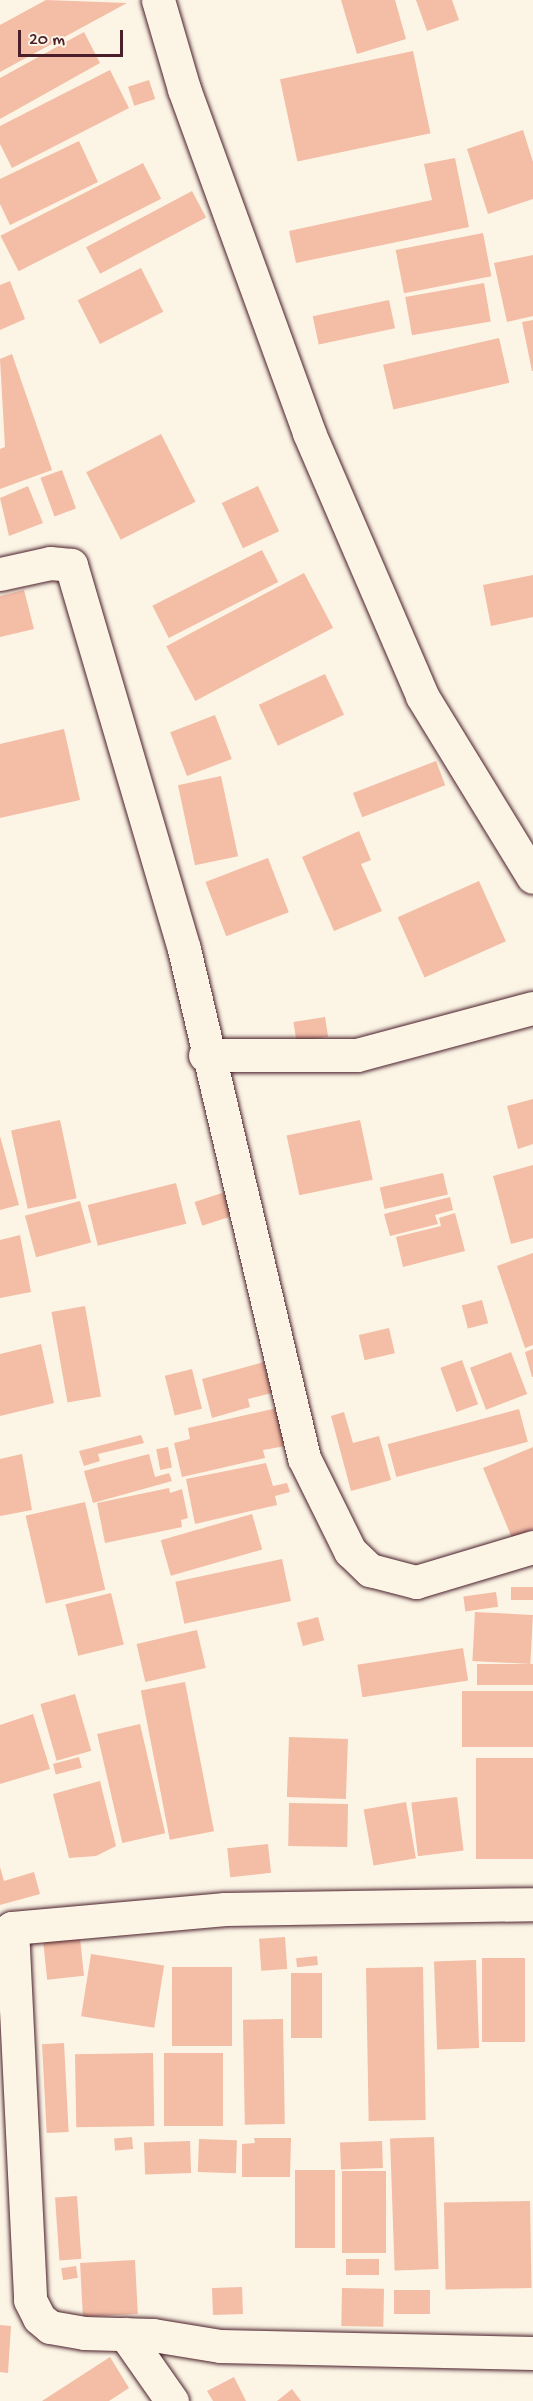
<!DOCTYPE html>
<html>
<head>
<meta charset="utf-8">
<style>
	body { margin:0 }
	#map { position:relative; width:533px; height:2401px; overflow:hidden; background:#fcf5e5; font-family:"Gochi Hand",sans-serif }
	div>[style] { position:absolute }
	.building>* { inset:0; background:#f3bda6; transform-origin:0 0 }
	.roads { filter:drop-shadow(0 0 2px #4a1f2b) drop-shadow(0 0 2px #4a1f2b) }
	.minor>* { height:33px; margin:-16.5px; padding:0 16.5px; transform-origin:16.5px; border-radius:16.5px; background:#fcf5e5 }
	span { translate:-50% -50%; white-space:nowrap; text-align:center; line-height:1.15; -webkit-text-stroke:4.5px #fcf5e5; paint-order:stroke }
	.scale { position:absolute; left:18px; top:30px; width:105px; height:27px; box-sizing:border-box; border:3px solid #4a1f2b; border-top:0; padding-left:8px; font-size:18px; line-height:21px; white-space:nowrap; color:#4a1f2b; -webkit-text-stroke:4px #fcf5e5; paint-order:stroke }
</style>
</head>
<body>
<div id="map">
	<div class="building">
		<div style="clip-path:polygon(46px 0,127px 3px,0 72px,0 25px)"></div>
		<div style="clip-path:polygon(341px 0,395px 0,406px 39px,357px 54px)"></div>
		<div style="clip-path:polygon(416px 0,452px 0,459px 20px,427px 31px)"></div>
		<div style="clip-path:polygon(84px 32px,100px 63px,0 119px,0 78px)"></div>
		<div style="left:413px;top:51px;width:84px;height:136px;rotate:78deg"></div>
		<div style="clip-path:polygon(110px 70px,129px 108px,12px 168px,0 144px,0 126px)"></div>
		<div style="left:149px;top:80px;width:20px;height:22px;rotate:72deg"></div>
		<div style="clip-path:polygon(523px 130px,533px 162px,533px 199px,488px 214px,467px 149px)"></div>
		<div style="clip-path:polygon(79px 141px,98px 182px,10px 225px,0 204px,0 179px)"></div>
		<div style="clip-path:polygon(455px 158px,469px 227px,296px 263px,289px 231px,432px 200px,424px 164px)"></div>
		<div style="left:143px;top:163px;width:40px;height:160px;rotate:63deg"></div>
		<div style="left:192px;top:191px;width:30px;height:120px;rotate:62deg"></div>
		<div style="left:483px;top:233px;width:44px;height:89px;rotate:79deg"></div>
		<div style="clip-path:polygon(533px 255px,533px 316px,507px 322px,494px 263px)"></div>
		<div style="left:141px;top:268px;width:49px;height:71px;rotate:63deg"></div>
		<div style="clip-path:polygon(10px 281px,25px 319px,0 330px,0 285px)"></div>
		<div style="left:484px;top:283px;width:39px;height:80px;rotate:80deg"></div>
		<div style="left:389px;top:300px;width:29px;height:78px;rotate:78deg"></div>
		<div style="clip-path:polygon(533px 320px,533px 371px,532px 371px,522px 322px)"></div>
		<div style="left:499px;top:338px;width:46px;height:119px;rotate:77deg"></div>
		<div style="clip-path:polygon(12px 354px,52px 470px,0 489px,0 449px,5px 447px,0 359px)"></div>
		<div style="left:161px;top:434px;width:76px;height:84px;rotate:63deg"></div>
		<div style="left:62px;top:470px;width:41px;height:23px;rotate:70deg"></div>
		<div style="clip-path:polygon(28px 486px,43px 523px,9px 536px,0 498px)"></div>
		<div style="left:258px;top:486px;width:50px;height:40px;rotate:65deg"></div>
		<div style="left:262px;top:550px;width:36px;height:123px;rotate:63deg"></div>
		<div style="left:304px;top:573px;width:62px;height:156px;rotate:62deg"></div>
		<div style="clip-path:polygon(533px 575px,533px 617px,491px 626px,483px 585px)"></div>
		<div style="clip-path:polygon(24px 590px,34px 629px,0 637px,0 596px)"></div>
		<div style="left:325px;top:674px;width:45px;height:73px;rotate:65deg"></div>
		<div style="left:215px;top:715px;width:47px;height:48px;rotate:69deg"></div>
		<div style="clip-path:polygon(64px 729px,80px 800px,0 818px,0 744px)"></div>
		<div style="left:436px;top:761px;width:26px;height:89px;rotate:69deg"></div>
		<div style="left:221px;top:776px;width:82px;height:44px;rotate:78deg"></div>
		<div style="clip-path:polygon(359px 831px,371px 860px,361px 864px,382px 911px,334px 931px,302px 857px)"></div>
		<div style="left:268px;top:858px;width:58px;height:67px;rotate:69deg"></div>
		<div style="left:479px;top:881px;width:66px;height:89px;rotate:66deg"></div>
		<div style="left:325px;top:1017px;width:20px;height:32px;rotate:81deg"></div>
		<div style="clip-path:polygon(533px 1099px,533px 1144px,518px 1149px,507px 1106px)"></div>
		<div style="left:60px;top:1120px;width:80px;height:50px;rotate:78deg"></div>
		<div style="left:360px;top:1120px;width:61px;height:75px;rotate:78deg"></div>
		<div style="clip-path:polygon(0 1136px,19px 1205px,0 1210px)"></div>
		<div style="clip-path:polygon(533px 1165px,533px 1238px,511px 1244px,493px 1176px)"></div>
		<div style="left:443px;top:1173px;width:22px;height:65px;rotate:77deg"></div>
		<div style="left:176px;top:1183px;width:42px;height:91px;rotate:76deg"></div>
		<div style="left:225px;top:1192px;width:25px;height:32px;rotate:72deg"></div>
		<div style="clip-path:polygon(450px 1197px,453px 1210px,435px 1215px,438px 1224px,390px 1236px,384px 1214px)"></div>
		<div style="left:80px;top:1201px;width:43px;height:57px;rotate:75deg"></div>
		<div style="clip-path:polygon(455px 1213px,465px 1251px,403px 1267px,396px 1237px,441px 1226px,439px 1218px)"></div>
		<div style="clip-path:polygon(20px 1235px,31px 1292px,0 1298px,0 1240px)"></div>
		<div style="clip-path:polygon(533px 1253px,533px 1345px,525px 1348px,497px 1266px)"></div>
		<div style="left:482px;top:1300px;width:24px;height:21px;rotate:75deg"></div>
		<div style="left:85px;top:1306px;width:92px;height:34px;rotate:80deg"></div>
		<div style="left:389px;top:1328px;width:26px;height:31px;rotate:77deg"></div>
		<div style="clip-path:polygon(41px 1344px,54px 1403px,0 1416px,0 1354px)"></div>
		<div style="clip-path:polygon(533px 1349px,533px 1377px,532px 1377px,525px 1352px)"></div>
		<div style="left:511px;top:1352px;width:45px;height:44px;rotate:69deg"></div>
		<div style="left:462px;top:1360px;width:47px;height:23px;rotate:70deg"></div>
		<div style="clip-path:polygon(264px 1362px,272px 1393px,248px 1399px,250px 1407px,212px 1418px,202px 1379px)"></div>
		<div style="left:192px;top:1369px;width:41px;height:28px;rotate:76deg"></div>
		<div style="clip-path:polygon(277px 1408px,286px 1446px,263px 1450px,265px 1458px,182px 1477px,174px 1443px,190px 1439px,188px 1428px)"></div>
		<div style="left:519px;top:1409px;width:34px;height:136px;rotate:75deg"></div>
		<div style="clip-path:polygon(344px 1412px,353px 1443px,379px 1436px,391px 1480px,351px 1491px,331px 1416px)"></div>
		<div style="clip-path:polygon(141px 1435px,144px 1443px,98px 1454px,100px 1461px,84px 1466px,79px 1451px)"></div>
		<div style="left:168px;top:1447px;width:21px;height:12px;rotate:79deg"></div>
		<div style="clip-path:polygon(533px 1447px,533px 1529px,512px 1538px,483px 1468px)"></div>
		<div style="clip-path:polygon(22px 1454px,32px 1510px,0 1516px,0 1459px)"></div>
		<div style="clip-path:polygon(149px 1454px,155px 1477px,169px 1473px,172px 1481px,93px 1503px,84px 1471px)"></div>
		<div style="clip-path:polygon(266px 1463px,273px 1486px,287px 1483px,290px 1492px,275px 1496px,277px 1505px,195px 1524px,186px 1479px)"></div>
		<div style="clip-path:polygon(169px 1488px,170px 1493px,182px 1489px,188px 1518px,181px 1520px,182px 1527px,105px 1543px,97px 1503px)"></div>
		<div style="left:85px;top:1502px;width:90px;height:61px;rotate:77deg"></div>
		<div style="left:252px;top:1514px;width:37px;height:95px;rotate:74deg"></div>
		<div style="left:282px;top:1559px;width:43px;height:109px;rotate:78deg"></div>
		<div style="left:533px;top:1587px;width:13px;height:22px;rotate:90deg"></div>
		<div style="left:496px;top:1592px;width:15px;height:33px;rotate:82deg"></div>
		<div style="left:111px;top:1593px;width:53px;height:47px;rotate:76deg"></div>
		<div style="left:475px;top:1612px;width:58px;height:49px;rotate:3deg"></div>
		<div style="left:318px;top:1617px;width:24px;height:22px;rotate:75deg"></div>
		<div style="left:197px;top:1630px;width:39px;height:62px;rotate:77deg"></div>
		<div style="left:463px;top:1648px;width:33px;height:107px;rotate:81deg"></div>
		<div style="left:533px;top:1664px;width:21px;height:56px;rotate:90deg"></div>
		<div style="left:185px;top:1682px;width:152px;height:45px;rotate:79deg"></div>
		<div style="left:533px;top:1691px;width:56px;height:71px;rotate:90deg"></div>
		<div style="left:75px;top:1694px;width:59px;height:36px;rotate:74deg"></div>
		<div style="clip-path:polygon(33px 1714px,50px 1769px,0 1784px,0 1725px)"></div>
		<div style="left:140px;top:1724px;width:112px;height:44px;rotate:77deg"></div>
		<div style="left:289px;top:1737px;width:59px;height:60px;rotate:2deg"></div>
		<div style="left:79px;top:1757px;width:11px;height:27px;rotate:75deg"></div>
		<div style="left:476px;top:1758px;width:57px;height:101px"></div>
		<div style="clip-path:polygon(100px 1781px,116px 1846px,96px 1856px,69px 1858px,53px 1794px)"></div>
		<div style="left:457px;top:1797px;width:54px;height:46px;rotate:83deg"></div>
		<div style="left:406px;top:1802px;width:57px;height:43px;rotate:80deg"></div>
		<div style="left:289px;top:1803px;width:59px;height:43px;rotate:1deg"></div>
		<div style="left:268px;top:1844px;width:29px;height:41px;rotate:84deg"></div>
		<div style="clip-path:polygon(0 1867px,4px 1881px,34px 1872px,40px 1894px,0 1905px)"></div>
		<div style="left:285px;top:1937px;width:32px;height:26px;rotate:86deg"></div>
		<div style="left:80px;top:1938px;width:38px;height:37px;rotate:84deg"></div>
		<div style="left:91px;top:1954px;width:74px;height:63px;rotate:9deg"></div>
		<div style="left:317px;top:1956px;width:9px;height:21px;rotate:84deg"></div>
		<div style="left:525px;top:1958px;width:84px;height:43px;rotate:90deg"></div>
		<div style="left:476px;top:1960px;width:88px;height:42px;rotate:88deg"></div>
		<div style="left:172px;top:1967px;width:60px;height:79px"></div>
		<div style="left:423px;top:1967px;width:153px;height:57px;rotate:89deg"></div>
		<div style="left:291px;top:1973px;width:31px;height:65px"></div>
		<div style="left:283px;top:2019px;width:105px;height:40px;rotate:89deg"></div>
		<div style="left:64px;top:2043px;width:89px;height:22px;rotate:87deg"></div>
		<div style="left:153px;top:2053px;width:73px;height:78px;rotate:89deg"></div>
		<div style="left:164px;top:2053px;width:59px;height:73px"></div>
		<div style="left:132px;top:2137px;width:12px;height:18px;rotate:85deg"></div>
		<div style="left:434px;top:2137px;width:132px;height:44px;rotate:88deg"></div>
		<div style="clip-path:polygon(254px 2138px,291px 2138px,290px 2177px,242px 2177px,242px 2144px,255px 2143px)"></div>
		<div style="left:199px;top:2139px;width:38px;height:33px;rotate:2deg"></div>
		<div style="left:190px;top:2141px;width:32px;height:46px;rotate:88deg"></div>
		<div style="left:382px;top:2141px;width:27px;height:42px;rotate:88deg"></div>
		<div style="left:295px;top:2170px;width:40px;height:78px"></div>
		<div style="left:342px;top:2171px;width:44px;height:82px"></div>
		<div style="left:77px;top:2196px;width:63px;height:22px;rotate:86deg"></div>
		<div style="left:530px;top:2201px;width:87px;height:86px;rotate:89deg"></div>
		<div style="left:346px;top:2259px;width:33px;height:16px"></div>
		<div style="left:135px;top:2260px;width:54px;height:55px;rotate:87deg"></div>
		<div style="left:76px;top:2266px;width:12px;height:15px;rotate:81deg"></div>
		<div style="left:242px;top:2287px;width:27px;height:30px;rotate:88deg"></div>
		<div style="left:342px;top:2288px;width:42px;height:38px;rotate:1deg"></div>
		<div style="left:394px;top:2290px;width:36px;height:24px"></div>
		<div style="clip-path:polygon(0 2325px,11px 2326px,8px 2373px,0 2372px)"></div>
		<div style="clip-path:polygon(110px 2357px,129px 2388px,109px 2401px,42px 2401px)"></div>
		<div style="clip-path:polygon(234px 2377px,246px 2401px,213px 2401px,207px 2391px)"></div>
		<div style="clip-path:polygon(292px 2389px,301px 2401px,277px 2401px)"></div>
	</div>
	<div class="roads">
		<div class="minor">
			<div style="left:158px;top:0;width:93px;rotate:73.7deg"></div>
			<div style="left:184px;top:89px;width:366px;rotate:70deg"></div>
			<div style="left:309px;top:433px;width:286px;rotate:66.7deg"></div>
			<div style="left:422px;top:696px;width:212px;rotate:58.5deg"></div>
			<div style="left:0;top:574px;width:51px;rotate:-12.4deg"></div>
			<div style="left:50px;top:563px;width:21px;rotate:5deg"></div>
			<div style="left:71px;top:565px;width:400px;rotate:73.6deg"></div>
			<div style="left:184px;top:949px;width:523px;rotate:76.73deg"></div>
			<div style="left:304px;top:1458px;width:104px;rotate:63.7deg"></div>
			<div style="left:350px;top:1551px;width:28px;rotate:44deg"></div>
			<div style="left:370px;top:1570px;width:48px;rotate:14.6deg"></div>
			<div style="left:416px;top:1582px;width:122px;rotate:-16.7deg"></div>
			<div style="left:205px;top:1055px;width:152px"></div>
			<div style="left:357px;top:1055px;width:182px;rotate:-15deg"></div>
			<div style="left:12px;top:1928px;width:372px;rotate:87.2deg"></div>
			<div style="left:30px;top:2300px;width:20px;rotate:63deg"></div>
			<div style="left:39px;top:2318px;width:14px;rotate:39deg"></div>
			<div style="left:50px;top:2327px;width:35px;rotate:10deg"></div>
			<div style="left:84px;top:2333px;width:69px;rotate:1.7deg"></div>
			<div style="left:153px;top:2335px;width:68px;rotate:9.3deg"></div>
			<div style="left:220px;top:2346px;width:313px;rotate:1.3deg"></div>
			<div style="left:0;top:1936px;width:14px;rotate:-34deg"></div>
			<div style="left:12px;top:1928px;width:214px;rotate:-5.1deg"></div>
			<div style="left:225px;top:1909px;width:308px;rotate:-0.9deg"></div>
			<div style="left:125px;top:2334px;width:82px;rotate:55deg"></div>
		</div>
	</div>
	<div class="scale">20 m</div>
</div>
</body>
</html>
